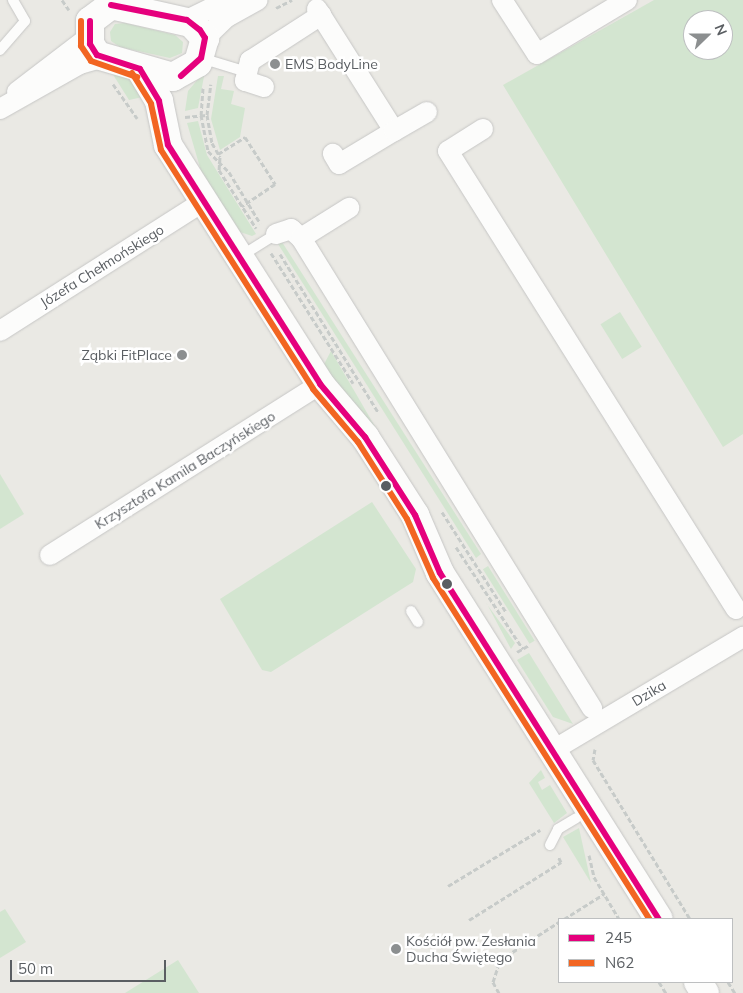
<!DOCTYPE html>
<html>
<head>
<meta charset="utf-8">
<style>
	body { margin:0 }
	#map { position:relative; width:743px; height:993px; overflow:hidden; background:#eae9e4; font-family:Mulish,sans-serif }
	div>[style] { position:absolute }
	.green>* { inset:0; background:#d3e5d0; transform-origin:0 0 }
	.path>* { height:3px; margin-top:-1.5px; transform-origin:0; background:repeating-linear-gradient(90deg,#c7cbc9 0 5px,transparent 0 7.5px) }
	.roads { filter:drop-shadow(0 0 1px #c6c6c5) drop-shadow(0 0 1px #c6c6c5) }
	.lane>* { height:10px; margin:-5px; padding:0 5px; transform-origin:5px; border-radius:5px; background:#fcfcfb }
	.street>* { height:20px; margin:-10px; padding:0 10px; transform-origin:10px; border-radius:10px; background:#fcfcfb }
	.secondary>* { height:28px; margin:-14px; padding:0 14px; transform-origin:14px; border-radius:14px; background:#fcfcfb }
	.bus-1>* { height:6px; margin:-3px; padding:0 3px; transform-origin:3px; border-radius:3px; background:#e5007d }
	.bus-2>* { height:6px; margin:-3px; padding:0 3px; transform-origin:3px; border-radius:3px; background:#f26522 }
	.dots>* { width:14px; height:14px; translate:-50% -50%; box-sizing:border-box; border:2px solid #fff; border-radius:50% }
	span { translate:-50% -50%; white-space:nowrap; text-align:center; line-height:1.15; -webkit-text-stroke:5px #fff; paint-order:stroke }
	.poi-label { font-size:14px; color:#5a5e62 }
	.left { translate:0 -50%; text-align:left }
	.right { translate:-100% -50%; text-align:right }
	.street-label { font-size:14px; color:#5a5e62 }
	.legend { position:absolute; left:558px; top:918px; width:175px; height:65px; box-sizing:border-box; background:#fff; border:1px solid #bdbfc0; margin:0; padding:6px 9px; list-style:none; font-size:15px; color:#5a5e62 }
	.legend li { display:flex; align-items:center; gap:10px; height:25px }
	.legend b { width:25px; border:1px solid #bdbfc0 }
	.north { position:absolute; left:683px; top:10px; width:50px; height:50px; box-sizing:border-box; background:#fff; border:1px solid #bdbfc0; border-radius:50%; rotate:68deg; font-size:14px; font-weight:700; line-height:20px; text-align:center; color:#5a5e62 }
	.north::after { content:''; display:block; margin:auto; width:18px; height:22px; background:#8c8f90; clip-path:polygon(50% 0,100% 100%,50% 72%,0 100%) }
	.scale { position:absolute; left:10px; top:960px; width:156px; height:22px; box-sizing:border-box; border:2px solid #5a5e62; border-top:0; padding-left:6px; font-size:15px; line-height:18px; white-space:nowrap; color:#5a5e62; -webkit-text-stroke:4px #fff; paint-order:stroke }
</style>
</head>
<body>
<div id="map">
	<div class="green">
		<div style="clip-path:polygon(evenodd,654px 0,743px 0,743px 434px,723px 447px,503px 85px,654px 0,693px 20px,723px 20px,723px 50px,693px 50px,693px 20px)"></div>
		<div style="clip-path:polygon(125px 23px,175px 35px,183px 42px,182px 53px,170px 58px,120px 47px,111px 41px,110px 32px,115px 24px)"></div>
		<div style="clip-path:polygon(205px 71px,198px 108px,185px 111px,188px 91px)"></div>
		<div style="clip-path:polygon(112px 73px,130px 78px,147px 96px,129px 100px)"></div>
		<div style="clip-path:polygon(218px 76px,224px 76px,221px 89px,234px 91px,231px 104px,245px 108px,240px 137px,220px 150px,211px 119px)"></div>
		<div style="clip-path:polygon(198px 121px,207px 155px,256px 234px,252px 236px,240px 232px,201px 171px,187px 123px)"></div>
		<div style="clip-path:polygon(282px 242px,481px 554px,476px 558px,278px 244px)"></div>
		<div style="left:620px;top:312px;width:41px;height:23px;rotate:58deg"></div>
		<div style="clip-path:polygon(331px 351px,380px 435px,323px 366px)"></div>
		<div style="clip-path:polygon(0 474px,24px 514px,0 529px)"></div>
		<div style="clip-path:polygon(372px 502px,416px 569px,413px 582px,271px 672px,262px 670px,220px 599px)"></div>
		<div style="left:488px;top:566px;width:88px;height:6px;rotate:58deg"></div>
		<div style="clip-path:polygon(486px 603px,515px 643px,511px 649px,487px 604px)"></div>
		<div style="clip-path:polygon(529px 653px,573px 724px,553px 717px,517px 660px)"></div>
		<div style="clip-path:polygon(541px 770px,545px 778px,538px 782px,542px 790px,550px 785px,567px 813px,554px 823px,529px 783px)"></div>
		<div style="clip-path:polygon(579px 828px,591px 883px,563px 837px)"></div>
		<div style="clip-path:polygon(5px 909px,26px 942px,0 958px,0 912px)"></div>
		<div style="clip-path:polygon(178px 960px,199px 993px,125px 993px)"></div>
	</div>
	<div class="path">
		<div style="left:62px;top:0;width:12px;rotate:55deg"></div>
		<div style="left:276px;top:8px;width:18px;rotate:-27deg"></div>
		<div style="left:113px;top:84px;width:42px;rotate:54.8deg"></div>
		<div style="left:203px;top:88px;width:27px;rotate:94deg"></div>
		<div style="left:201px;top:115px;width:37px;rotate:79deg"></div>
		<div style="left:208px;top:151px;width:30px;rotate:45deg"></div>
		<div style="left:229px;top:172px;width:60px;rotate:58.7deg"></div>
		<div style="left:207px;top:115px;width:28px;rotate:80deg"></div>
		<div style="left:212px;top:143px;width:16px;rotate:60deg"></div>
		<div style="left:220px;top:157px;width:13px;rotate:94deg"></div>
		<div style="left:219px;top:170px;width:69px;rotate:57.5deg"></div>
		<div style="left:185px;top:117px;width:22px;rotate:-5deg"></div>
		<div style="left:207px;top:115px;width:31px;rotate:-83deg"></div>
		<div style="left:218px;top:154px;width:32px;rotate:-32deg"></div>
		<div style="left:245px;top:137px;width:56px;rotate:57.4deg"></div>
		<div style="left:275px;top:184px;width:40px;rotate:146deg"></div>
		<div style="left:271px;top:253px;width:154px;rotate:57.8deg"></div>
		<div style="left:280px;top:254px;width:186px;rotate:58.2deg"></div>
		<div style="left:442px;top:512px;width:119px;rotate:57.4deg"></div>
		<div style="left:456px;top:547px;width:122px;rotate:56.7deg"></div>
		<div style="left:517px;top:652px;width:14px;rotate:-30deg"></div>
		<div style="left:595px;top:749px;width:11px;rotate:100deg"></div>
		<div style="left:593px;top:760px;width:186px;rotate:58.6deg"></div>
		<div style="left:589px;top:855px;width:23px;rotate:77deg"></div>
		<div style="left:594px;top:877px;width:49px;rotate:59.2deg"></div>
		<div style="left:448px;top:886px;width:108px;rotate:-31.3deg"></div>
		<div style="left:564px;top:919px;width:47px;rotate:-32deg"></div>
		<div style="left:469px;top:920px;width:109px;rotate:-32.2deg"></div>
		<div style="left:561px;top:862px;width:7px;rotate:-117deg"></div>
		<div style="left:659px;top:982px;width:13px;rotate:58deg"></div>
		<div style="left:728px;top:982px;width:13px;rotate:58deg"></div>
		<div style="left:499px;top:993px;width:13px;rotate:-119deg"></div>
		<div style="left:493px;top:982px;width:23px;rotate:-72deg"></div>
		<div style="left:500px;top:960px;width:70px;rotate:-32.8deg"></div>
	</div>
	<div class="roads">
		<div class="lane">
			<div style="left:0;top:50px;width:38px;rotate:-49deg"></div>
			<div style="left:25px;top:21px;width:24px;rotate:-120deg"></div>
			<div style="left:201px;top:58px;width:38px;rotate:17deg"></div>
			<div style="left:241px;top:256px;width:41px;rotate:-32.2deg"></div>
			<div style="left:411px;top:611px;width:13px;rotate:58deg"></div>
			<div style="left:550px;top:845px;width:18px;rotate:-63deg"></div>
			<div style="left:558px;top:829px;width:21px;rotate:-31deg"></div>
		</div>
		<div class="street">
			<div style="left:502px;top:0;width:64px;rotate:57.1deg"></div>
			<div style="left:537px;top:54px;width:105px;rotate:-31deg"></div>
			<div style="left:317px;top:9px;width:144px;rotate:57.7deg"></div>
			<div style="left:394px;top:131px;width:64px;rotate:149deg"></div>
			<div style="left:339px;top:164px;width:12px;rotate:-121deg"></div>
			<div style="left:187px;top:20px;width:46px;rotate:-26deg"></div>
			<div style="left:205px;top:38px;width:30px;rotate:-44deg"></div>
			<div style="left:227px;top:17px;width:35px;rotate:-29deg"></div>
			<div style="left:264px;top:87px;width:20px;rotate:-162deg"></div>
			<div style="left:245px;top:81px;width:21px;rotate:-76deg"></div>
			<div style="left:250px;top:61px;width:85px;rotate:-32.9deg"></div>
			<div style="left:17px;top:92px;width:91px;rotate:-37.4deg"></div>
			<div style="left:0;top:109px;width:92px;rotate:-29.4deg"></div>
			<div style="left:80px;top:64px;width:22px;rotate:-16deg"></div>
			<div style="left:483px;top:129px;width:41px;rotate:147.8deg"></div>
			<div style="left:448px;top:151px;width:541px;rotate:57.84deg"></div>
			<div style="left:394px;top:131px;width:38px;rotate:-30deg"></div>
			<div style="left:276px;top:234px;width:16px;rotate:-18deg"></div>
			<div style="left:291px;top:229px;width:13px;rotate:42deg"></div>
			<div style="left:301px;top:238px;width:553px;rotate:58.24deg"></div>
			<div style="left:301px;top:238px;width:57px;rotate:-32deg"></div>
			<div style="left:0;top:331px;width:242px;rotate:-32.5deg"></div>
			<div style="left:50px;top:555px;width:320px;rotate:-32.3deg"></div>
			<div style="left:555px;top:749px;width:219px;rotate:-30.8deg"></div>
		</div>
		<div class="secondary">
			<div style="left:111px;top:5px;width:82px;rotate:12.7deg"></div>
			<div style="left:191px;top:23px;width:21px;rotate:47deg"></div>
			<div style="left:205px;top:38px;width:26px;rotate:106deg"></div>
			<div style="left:198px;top:63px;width:29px;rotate:151deg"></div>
			<div style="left:173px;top:77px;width:79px;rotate:-163.9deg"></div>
			<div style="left:97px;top:55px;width:13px;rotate:-122deg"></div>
			<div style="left:90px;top:44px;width:23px;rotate:-90deg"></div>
			<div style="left:90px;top:21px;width:26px;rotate:-37deg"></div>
			<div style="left:140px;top:69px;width:37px;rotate:59deg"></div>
			<div style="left:159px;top:101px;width:45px;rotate:78.4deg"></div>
			<div style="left:168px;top:145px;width:283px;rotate:57.5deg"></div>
			<div style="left:320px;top:384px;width:70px;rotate:49.7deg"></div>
			<div style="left:365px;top:437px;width:93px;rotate:57.3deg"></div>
			<div style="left:415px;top:515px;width:63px;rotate:66.7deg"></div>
			<div style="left:440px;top:573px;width:409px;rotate:57.7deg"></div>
			<div style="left:698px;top:982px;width:13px;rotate:58deg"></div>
		</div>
	</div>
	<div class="bus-1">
		<div style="left:111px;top:5px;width:77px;rotate:11.2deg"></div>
		<div style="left:187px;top:20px;width:16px;rotate:38deg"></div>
		<div style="left:200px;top:30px;width:9px;rotate:58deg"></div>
		<div style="left:205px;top:38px;width:20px;rotate:101deg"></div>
		<div style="left:201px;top:58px;width:27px;rotate:138deg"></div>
		<div style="left:90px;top:21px;width:23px;rotate:90deg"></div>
		<div style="left:90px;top:44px;width:13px;rotate:58deg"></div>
		<div style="left:97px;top:55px;width:45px;rotate:18deg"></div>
		<div style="left:140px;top:69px;width:37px;rotate:59deg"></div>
		<div style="left:159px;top:101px;width:45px;rotate:78.4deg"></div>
		<div style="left:168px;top:145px;width:283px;rotate:57.5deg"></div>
		<div style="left:320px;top:384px;width:70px;rotate:49.7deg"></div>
		<div style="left:365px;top:437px;width:93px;rotate:57.3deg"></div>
		<div style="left:415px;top:515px;width:63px;rotate:66.7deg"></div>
		<div style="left:440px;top:573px;width:409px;rotate:57.7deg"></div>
	</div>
	<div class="bus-2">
		<div style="left:81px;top:21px;width:25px;rotate:90deg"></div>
		<div style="left:81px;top:46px;width:18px;rotate:56deg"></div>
		<div style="left:91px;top:61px;width:49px;rotate:19.2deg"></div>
		<div style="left:132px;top:73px;width:36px;rotate:58deg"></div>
		<div style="left:151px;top:104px;width:47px;rotate:77.7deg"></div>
		<div style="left:161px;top:150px;width:283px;rotate:57.5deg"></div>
		<div style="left:313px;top:389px;width:70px;rotate:49.7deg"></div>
		<div style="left:358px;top:442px;width:91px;rotate:57.5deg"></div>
		<div style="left:407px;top:519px;width:64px;rotate:66.2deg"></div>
		<div style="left:433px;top:578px;width:404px;rotate:57.6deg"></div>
	</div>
	<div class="dots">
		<div style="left:275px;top:64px;background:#8c8f90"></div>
		<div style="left:182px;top:355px;background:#8c8f90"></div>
		<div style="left:386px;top:486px;background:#5a5e62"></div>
		<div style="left:447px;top:584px;background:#5a5e62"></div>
		<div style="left:396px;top:949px;background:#8c8f90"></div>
	</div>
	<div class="poi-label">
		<span class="left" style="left:285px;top:64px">EMS BodyLine</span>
		<span class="right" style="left:172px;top:355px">Ząbki FitPlace</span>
		<span class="left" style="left:406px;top:949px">Kościół pw. Zesłania<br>Ducha Świętego</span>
	</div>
	<div class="street-label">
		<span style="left:102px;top:266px;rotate:-32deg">Józefa Chełmońskiego</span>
		<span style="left:185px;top:470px;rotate:-32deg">Krzysztofa Kamila Baczyńskiego</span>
		<span style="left:649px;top:693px;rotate:-31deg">Dzika</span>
	</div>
	<ul class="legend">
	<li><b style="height:6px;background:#e5007d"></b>245</li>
	<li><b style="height:6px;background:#f26522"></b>N62</li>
	</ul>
	<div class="north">N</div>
	<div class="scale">50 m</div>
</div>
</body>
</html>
